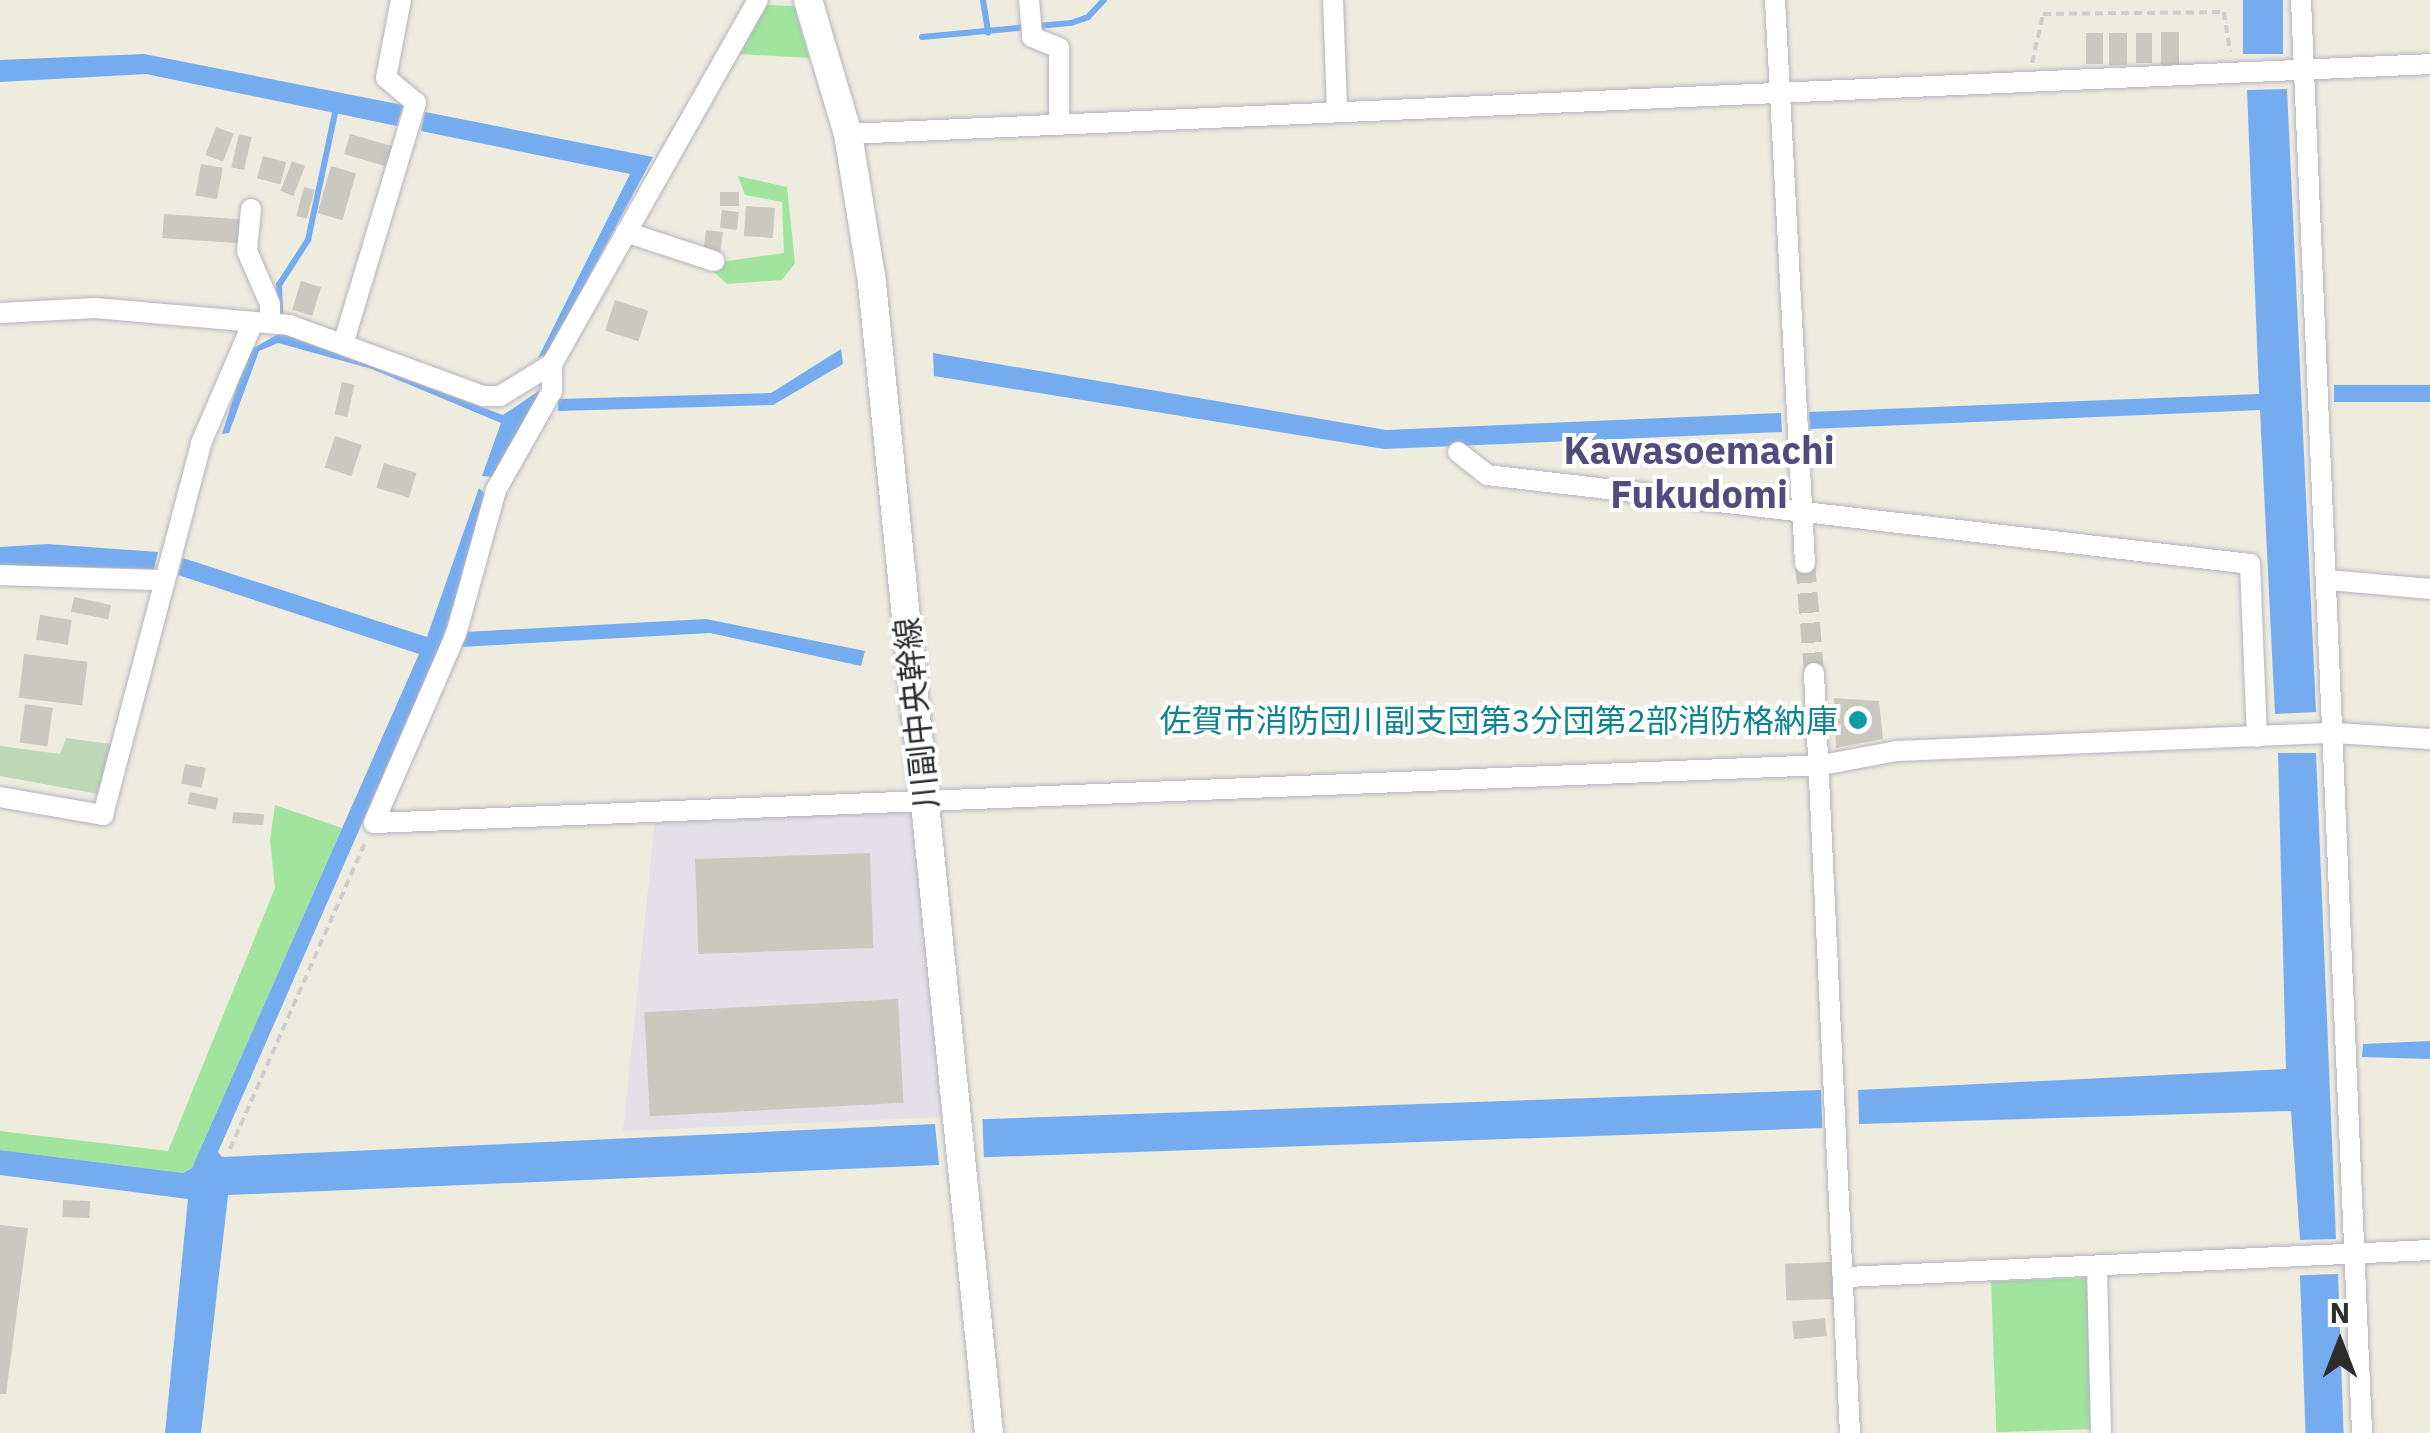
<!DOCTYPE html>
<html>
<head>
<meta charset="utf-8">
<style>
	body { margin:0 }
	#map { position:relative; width:2430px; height:1433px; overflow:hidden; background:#eeecdf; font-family:"IBM Plex Sans","Noto Sans JP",sans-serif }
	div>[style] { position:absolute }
	.industrial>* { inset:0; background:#e4e0e7 }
	.green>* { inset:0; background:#a1e49d; transform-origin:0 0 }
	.cemetery>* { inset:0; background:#bed8b7 }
	.water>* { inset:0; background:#74acef; transform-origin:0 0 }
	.stream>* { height:6px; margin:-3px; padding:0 3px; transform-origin:3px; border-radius:3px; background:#74acef }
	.building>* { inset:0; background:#cac8bf; transform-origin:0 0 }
	.street-tunnel>* { height:20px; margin-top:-10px; transform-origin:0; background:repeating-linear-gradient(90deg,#c7c6bb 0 20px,transparent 0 30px) }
	.path>* { height:4px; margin-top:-2px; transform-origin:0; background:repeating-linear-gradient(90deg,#cdcdcd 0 8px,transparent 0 13px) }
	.roads { filter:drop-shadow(0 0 2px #b4b3c0) drop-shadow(0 0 2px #b4b3c0) }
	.street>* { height:20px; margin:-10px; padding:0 10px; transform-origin:10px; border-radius:10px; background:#fff }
	.secondary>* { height:28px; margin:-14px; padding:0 14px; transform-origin:14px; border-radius:14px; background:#fff }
	.dots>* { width:28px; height:28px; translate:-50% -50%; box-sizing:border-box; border:5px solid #fff; border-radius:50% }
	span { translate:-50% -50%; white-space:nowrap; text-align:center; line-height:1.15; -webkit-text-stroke:8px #fff; paint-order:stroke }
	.street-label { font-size:32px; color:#2d2d2d }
	.culture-label { font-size:32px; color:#0d838f }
	.right { translate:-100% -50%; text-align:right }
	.quarter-label { font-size:38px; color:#514c7e; font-weight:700 }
	.north { position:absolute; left:2290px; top:1293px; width:100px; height:100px; -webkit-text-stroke:8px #fff; paint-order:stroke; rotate:0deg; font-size:28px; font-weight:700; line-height:40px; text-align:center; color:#2d2d2d }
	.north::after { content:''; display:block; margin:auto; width:35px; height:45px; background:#2d2d2d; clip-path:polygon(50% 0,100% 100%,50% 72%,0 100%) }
</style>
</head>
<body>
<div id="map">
	<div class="industrial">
		<div style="clip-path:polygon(913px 810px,942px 1117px,623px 1131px,655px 821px)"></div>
	</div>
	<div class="green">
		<div style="clip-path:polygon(766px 5px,794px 6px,809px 58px,740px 54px)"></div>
		<div style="clip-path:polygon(738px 176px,787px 187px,795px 263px,782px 280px,727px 284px,705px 264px,784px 253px,782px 202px,745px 195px)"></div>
		<div style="clip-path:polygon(275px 805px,342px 828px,192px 1168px,183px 1173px,0 1150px,0 1131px,168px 1151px,275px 888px,270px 840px)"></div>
		<div style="left:2089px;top:1278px;width:151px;height:98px;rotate:88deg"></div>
	</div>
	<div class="cemetery">
		<div style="clip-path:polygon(66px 738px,111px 744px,98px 794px,0 776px,0 746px,60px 754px)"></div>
	</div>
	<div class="water">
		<div style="left:2243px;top:0;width:40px;height:54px"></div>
		<div style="clip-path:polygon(144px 54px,403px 105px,397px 126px,146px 74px,0 82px,0 60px)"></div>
		<div style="clip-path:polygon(2287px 89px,2316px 712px,2275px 714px,2260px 410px,1810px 429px,1809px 412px,2259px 394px,2247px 90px)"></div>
		<div style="clip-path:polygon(425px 112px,653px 157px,548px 353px,538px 358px,630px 174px,421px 131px)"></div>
		<div style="clip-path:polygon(280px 333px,503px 415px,546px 386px,494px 477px,482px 476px,501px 423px,372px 369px,278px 343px,259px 351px,229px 433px,222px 434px,248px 351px)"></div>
		<div style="clip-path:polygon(841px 349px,843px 364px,773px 405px,558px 411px,558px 399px,771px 393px)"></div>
		<div style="clip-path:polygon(933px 353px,1386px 430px,1781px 413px,1782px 432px,1384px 449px,934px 376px)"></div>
		<div style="left:2430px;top:385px;width:17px;height:96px;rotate:90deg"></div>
		<div style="clip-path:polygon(479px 488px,489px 498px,441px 643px,218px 1152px,222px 1157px,935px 1124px,939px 1165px,228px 1195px,201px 1433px,165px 1433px,188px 1199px,0 1175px,0 1150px,183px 1173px,192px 1168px,419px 654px,178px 575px,183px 558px,427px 637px)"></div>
		<div style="clip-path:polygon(47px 544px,158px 552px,154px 569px,0 565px,0 547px)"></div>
		<div style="clip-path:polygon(706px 619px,865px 651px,861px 666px,710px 633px,461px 647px,465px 632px)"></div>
		<div style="clip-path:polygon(2278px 753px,2316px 753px,2336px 1239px,2300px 1240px,2291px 1111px,1859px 1124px,1858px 1090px,2286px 1069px)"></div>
		<div style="clip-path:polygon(2430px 1041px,2430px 1059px,2362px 1057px,2363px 1044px)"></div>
		<div style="left:1821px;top:1090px;width:38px;height:839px;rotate:88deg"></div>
		<div style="left:2338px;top:1274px;width:159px;height:38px;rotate:88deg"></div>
	</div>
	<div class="stream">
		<div style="left:983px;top:0;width:33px;rotate:81deg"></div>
		<div style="left:922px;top:37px;width:150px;rotate:-5.4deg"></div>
		<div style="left:1071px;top:23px;width:18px;rotate:-19deg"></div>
		<div style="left:1088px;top:17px;width:23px;rotate:-47deg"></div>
		<div style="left:280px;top:314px;width:29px;rotate:-92deg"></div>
		<div style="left:279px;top:285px;width:54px;rotate:-57.2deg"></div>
		<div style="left:308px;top:240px;width:130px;rotate:-78deg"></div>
	</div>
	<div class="building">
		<div style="left:2161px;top:32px;width:18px;height:34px"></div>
		<div style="left:2086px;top:33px;width:17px;height:31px"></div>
		<div style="left:2109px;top:33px;width:18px;height:32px"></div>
		<div style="left:2136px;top:33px;width:16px;height:30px"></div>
		<div style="left:216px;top:127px;width:19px;height:30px;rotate:21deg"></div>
		<div style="left:239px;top:134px;width:13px;height:34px;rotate:13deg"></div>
		<div style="left:350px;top:134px;width:47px;height:21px;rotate:16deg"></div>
		<div style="left:263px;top:156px;width:24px;height:23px;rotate:15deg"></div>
		<div style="left:292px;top:161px;width:14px;height:32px;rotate:21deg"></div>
		<div style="left:201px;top:164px;width:22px;height:32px;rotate:10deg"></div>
		<div style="left:331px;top:166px;width:26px;height:49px;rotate:16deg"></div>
		<div style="left:304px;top:187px;width:11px;height:30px;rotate:15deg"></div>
		<div style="left:720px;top:192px;width:19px;height:14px"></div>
		<div style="left:746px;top:206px;width:29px;height:30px;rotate:4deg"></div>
		<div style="left:722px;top:210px;width:17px;height:18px;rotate:7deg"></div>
		<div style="left:164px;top:214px;width:77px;height:24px;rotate:4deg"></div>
		<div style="left:706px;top:230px;width:17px;height:23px;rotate:7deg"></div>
		<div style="left:301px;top:281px;width:21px;height:30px;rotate:17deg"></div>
		<div style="left:615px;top:300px;width:35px;height:32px;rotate:18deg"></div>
		<div style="left:342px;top:382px;width:13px;height:33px;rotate:13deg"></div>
		<div style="left:335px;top:436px;width:28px;height:33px;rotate:18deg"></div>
		<div style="left:384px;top:463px;width:34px;height:26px;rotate:17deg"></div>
		<div style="left:74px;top:597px;width:38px;height:15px;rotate:12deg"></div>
		<div style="left:40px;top:615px;width:32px;height:25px;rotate:9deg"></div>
		<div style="left:24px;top:654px;width:64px;height:44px;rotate:7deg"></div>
		<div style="clip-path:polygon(1834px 698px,1879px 701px,1883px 739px,1836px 748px)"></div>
		<div style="left:25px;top:704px;width:28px;height:39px;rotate:8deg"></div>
		<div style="left:185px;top:764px;width:21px;height:20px;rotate:11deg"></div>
		<div style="left:190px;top:792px;width:29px;height:12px;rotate:12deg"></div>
		<div style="left:233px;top:812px;width:31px;height:11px;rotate:4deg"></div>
		<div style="left:870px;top:853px;width:95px;height:175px;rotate:88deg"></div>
		<div style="left:898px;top:999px;width:104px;height:254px;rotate:87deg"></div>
		<div style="left:63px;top:1200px;width:27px;height:17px;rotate:2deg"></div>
		<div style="clip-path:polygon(0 1225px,28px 1228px,6px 1394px,0 1394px)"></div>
		<div style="left:1832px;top:1262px;width:37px;height:47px;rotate:88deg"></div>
		<div style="left:1825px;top:1318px;width:18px;height:33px;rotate:84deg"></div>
	</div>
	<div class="street-tunnel">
		<div style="left:1805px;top:563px;width:110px;rotate:85.3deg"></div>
	</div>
	<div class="path">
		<div style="left:2032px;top:63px;width:50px;rotate:-77.3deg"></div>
		<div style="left:2043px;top:14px;width:181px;rotate:-0.6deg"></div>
		<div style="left:2224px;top:12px;width:40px;rotate:81.5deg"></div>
		<div style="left:230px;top:1149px;width:337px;rotate:-66.2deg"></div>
	</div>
	<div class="roads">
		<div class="street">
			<div style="left:1029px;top:0;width:37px;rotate:85deg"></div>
			<div style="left:1032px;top:37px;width:29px;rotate:22deg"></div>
			<div style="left:1059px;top:48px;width:73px;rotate:90deg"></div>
			<div style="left:1333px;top:0;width:111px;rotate:87.9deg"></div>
			<div style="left:1775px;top:0;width:564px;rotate:86.95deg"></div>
			<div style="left:2301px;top:0;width:1434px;rotate:87.56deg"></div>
			<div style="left:848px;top:134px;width:1584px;rotate:-2.53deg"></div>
			<div style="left:251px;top:209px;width:42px;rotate:95.4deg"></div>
			<div style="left:247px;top:251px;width:58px;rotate:66.5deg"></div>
			<div style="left:270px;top:304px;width:19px;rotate:90deg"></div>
			<div style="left:626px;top:232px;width:93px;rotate:18.2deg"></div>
			<div style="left:0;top:313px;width:95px;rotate:-3deg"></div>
			<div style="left:95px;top:308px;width:195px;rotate:5deg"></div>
			<div style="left:289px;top:325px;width:207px;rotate:20.1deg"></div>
			<div style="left:483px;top:396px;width:17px"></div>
			<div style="left:500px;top:396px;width:61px;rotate:-31.6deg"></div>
			<div style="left:552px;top:364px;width:418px;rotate:-60.5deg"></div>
			<div style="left:344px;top:341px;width:249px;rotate:-73.2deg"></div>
			<div style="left:416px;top:103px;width:39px;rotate:-140deg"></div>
			<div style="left:386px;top:78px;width:79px;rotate:-79.1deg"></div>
			<div style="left:552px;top:364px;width:27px;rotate:90deg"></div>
			<div style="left:552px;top:391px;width:114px;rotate:119.5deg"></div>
			<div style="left:496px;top:490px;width:149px;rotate:105.5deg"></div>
			<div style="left:456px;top:634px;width:206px;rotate:113.5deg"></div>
			<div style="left:374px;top:823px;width:1449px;rotate:-2.29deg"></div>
			<div style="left:1822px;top:765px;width:76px;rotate:-10.6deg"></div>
			<div style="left:1897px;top:751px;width:438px;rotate:-2.4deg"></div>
			<div style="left:2335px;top:733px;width:95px;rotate:3.6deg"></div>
			<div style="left:1458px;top:452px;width:37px;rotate:38deg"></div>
			<div style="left:1487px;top:475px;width:768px;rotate:6.65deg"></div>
			<div style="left:2250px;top:564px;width:173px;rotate:87.7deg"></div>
			<div style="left:0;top:575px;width:162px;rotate:1.8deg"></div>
			<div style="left:2328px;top:580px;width:102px;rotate:5deg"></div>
			<div style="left:1814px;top:673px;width:761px;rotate:87.29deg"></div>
			<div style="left:0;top:797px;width:105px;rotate:9.9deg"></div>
			<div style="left:103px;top:815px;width:385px;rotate:-75.2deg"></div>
			<div style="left:201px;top:443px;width:126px;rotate:-66.7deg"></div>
			<div style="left:2097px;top:1268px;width:165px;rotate:88.6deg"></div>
			<div style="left:1847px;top:1277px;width:584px;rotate:-2.65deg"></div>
		</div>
		<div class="secondary">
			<div style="left:808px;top:0;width:140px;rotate:73.4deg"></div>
			<div style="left:848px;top:134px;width:151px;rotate:80.8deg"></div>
			<div style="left:872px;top:283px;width:1156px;rotate:84.19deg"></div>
		</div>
	</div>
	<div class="dots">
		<div style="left:1858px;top:720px;background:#0f9aa8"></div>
	</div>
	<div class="street-label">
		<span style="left:916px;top:713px;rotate:-96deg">川副中央幹線</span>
	</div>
	<div class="culture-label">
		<span class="right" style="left:1838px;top:720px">佐賀市消防団川副支団第3分団第2部消防格納庫</span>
	</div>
	<div class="quarter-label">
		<span style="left:1699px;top:472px">Kawasoemachi<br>Fukudomi</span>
	</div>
	<div class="north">N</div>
</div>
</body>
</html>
